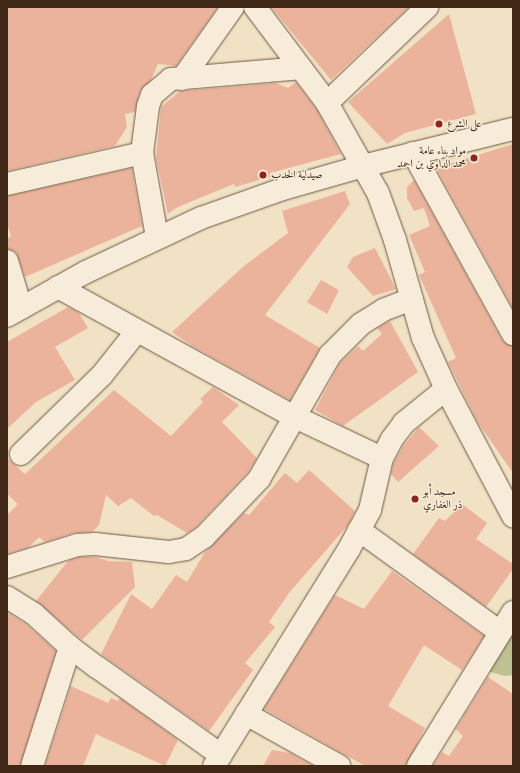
<!DOCTYPE html>
<html>
<head>
<meta charset="utf-8">
<style>
	body { margin:0 }
	#map { position:relative; width:520px; height:773px; overflow:hidden; background:#f2e2c5; font-family:"IM FELL English",Amiri,serif }
	div>[style] { position:absolute }
	.green>* { inset:0; background:#bec292 }
	.building>* { inset:0; background:#ebb39b }
	.roads { filter:drop-shadow(0 0 1px #6c5742) drop-shadow(0 0 1px #6c5742) }
	.minor>* { height:22px; margin:-11px; padding:0 11px; transform-origin:11px; border-radius:11px; background:#f7ecd9 }
	.dots>* { width:11px; height:11px; translate:-50% -50%; box-sizing:border-box; border:2px solid #f7ecd9; border-radius:50% }
	span { translate:-50% -50%; white-space:nowrap; text-align:center; line-height:1.15; -webkit-text-stroke:3px #f7ecd9; paint-order:stroke }
	.poi-label { font-size:11px; color:#402916 }
	.left { translate:0 -50%; text-align:left }
	.right { translate:-100% -50%; text-align:right }
	.frame { position:absolute; inset:0; border:8px solid #402916; pointer-events:none }
</style>
</head>
<body>
<div id="map">
	<div class="green">
		<div style="clip-path:polygon(513px 621px,513px 675px,505px 676px,483px 670px)"></div>
	</div>
	<div class="building">
		<div style="clip-path:polygon(7px 7px,218px 7px,176px 66px,158px 64px,151px 80px,140px 91px,135px 112px,125px 114px,127px 127px,115px 146px,7px 171px)"></div>
		<div style="clip-path:polygon(271px 7px,409px 7px,331px 80px)"></div>
		<div style="clip-path:polygon(449px 14px,476px 114px,405px 133px,387px 144px,348px 102px)"></div>
		<div style="clip-path:polygon(296px 82px,317px 110px,341px 154px,270px 173px,270px 177px,235px 187px,234px 184px,178px 207px,168px 214px,156px 158px,161px 107px,180px 91px,276px 83px,288px 88px)"></div>
		<div style="clip-path:polygon(513px 144px,513px 308px,436px 168px)"></div>
		<div style="clip-path:polygon(132px 168px,142px 226px,25px 277px,16px 252px,7px 249px,7px 238px,11px 237px,7px 223px,7px 196px)"></div>
		<div style="clip-path:polygon(414px 180px,502px 340px,513px 346px,513px 473px,477px 421px,448px 362px,456px 358px,419px 275px,425px 272px,409px 235px,430px 226px,424px 208px,414px 211px,407px 198px,407px 187px)"></div>
		<div style="clip-path:polygon(345px 191px,350px 204px,265px 315px,320px 348px,290px 400px,192px 346px,172px 332px,244px 266px,288px 233px,282px 211px)"></div>
		<div style="clip-path:polygon(375px 248px,396px 289px,373px 296px,347px 267px,353px 257px)"></div>
		<div style="clip-path:polygon(321px 280px,339px 290px,327px 314px,307px 302px)"></div>
		<div style="clip-path:polygon(68px 307px,79px 313px,88px 328px,55px 347px,75px 380px,36px 402px,7px 429px,7px 342px)"></div>
		<div style="clip-path:polygon(390px 321px,418px 372px,343px 426px,315px 410px,340px 363px,358px 346px,363px 351px,382px 334px,377px 328px)"></div>
		<div style="clip-path:polygon(213px 387px,239px 405px,222px 422px,257px 458px,249px 471px,196px 527px,187px 533px,157px 515px,154px 516px,131px 498px,118px 506px,106px 495px,99px 525px,92px 532px,73px 533px,45px 542px,39px 537px,29px 547px,7px 554px,7px 515px,18px 504px,7px 494px,7px 458px,25px 474px,114px 390px,171px 436px,203px 402px,200px 399px)"></div>
		<div style="clip-path:polygon(419px 427px,439px 446px,398px 482px,391px 474px,394px 462px,403px 446px)"></div>
		<div style="clip-path:polygon(309px 470px,355px 511px,348px 525px,289px 593px,269px 622px,275px 627px,245px 663px,253px 670px,209px 731px,101px 654px,131px 594px,152px 609px,176px 575px,187px 582px,205px 552px,244px 513px,249px 515px,285px 473px,297px 483px)"></div>
		<div style="clip-path:polygon(462px 504px,487px 523px,476px 539px,513px 564px,513px 569px,486px 607px,413px 554px,439px 518px,445px 521px)"></div>
		<div style="clip-path:polygon(79px 557px,95px 557px,108px 561px,132px 562px,135px 587px,82px 640px,36px 601px,68px 561px)"></div>
		<div style="clip-path:polygon(392px 571px,484px 636px,462px 670px,424px 645px,388px 706px,425px 728px,406px 766px,365px 766px,264px 709px,335px 595px,364px 609px)"></div>
		<div style="clip-path:polygon(7px 612px,26px 624px,56px 651px,20px 766px,7px 766px)"></div>
		<div style="clip-path:polygon(488px 677px,513px 694px,513px 766px,433px 766px,442px 752px,449px 756px,463px 736px,456px 729px)"></div>
		<div style="clip-path:polygon(71px 686px,108px 703px,111px 698px,118px 701px,120px 698px,178px 740px,165px 766px,96px 734px,83px 766px,45px 766px)"></div>
		<div style="clip-path:polygon(272px 750px,290px 753px,313px 766px,263px 766px)"></div>
	</div>
	<div class="roads">
		<div class="minor">
			<div style="left:255px;top:7px;width:120px;rotate:53.1deg"></div>
			<div style="left:327px;top:103px;width:103px;rotate:60.5deg"></div>
			<div style="left:378px;top:193px;width:50px;rotate:70.1deg"></div>
			<div style="left:395px;top:240px;width:102px;rotate:74.1deg"></div>
			<div style="left:423px;top:338px;width:56px;rotate:65.7deg"></div>
			<div style="left:446px;top:389px;width:144px;rotate:62.2deg"></div>
			<div style="left:182px;top:79px;width:88px;rotate:-54.7deg"></div>
			<div style="left:327px;top:103px;width:139px;rotate:-43.8deg"></div>
			<div style="left:413px;top:153px;width:207px;rotate:61.1deg"></div>
			<div style="left:7px;top:184px;width:139px;rotate:-12.9deg"></div>
			<div style="left:157px;top:237px;width:85px;rotate:-100.1deg"></div>
			<div style="left:142px;top:153px;width:47px;rotate:-82.7deg"></div>
			<div style="left:148px;top:106px;width:12px;rotate:-70deg"></div>
			<div style="left:152px;top:95px;width:25px;rotate:-40deg"></div>
			<div style="left:171px;top:79px;width:130px;rotate:-4.8deg"></div>
			<div style="left:7px;top:261px;width:49px;rotate:73.4deg"></div>
			<div style="left:58px;top:287px;width:268px;rotate:28.8deg"></div>
			<div style="left:293px;top:416px;width:98px;rotate:25.3deg"></div>
			<div style="left:7px;top:316px;width:90px;rotate:-29.1deg"></div>
			<div style="left:86px;top:272px;width:127px;rotate:-25.2deg"></div>
			<div style="left:201px;top:218px;width:87px;rotate:-19.5deg"></div>
			<div style="left:283px;top:189px;width:83px;rotate:-16deg"></div>
			<div style="left:363px;top:166px;width:154px;rotate:-13.9deg"></div>
			<div style="left:21px;top:454px;width:113px;rotate:-44.3deg"></div>
			<div style="left:102px;top:375px;width:56px;rotate:-51.5deg"></div>
			<div style="left:359px;top:530px;width:174px;rotate:35.9deg"></div>
			<div style="left:7px;top:567px;width:73px;rotate:-17.4deg"></div>
			<div style="left:77px;top:545px;width:18px;rotate:-3deg"></div>
			<div style="left:95px;top:544px;width:74px;rotate:6.2deg"></div>
			<div style="left:169px;top:552px;width:17px;rotate:-10deg"></div>
			<div style="left:186px;top:549px;width:22px;rotate:-34deg"></div>
			<div style="left:204px;top:537px;width:80px;rotate:-46.5deg"></div>
			<div style="left:259px;top:479px;width:143px;rotate:-60.2deg"></div>
			<div style="left:330px;top:355px;width:44px;rotate:-45deg"></div>
			<div style="left:361px;top:324px;width:26px;rotate:-32deg"></div>
			<div style="left:383px;top:310px;width:31px;rotate:-21deg"></div>
			<div style="left:7px;top:597px;width:32px;rotate:32deg"></div>
			<div style="left:34px;top:614px;width:49px;rotate:42.5deg"></div>
			<div style="left:70px;top:647px;width:34px;rotate:37deg"></div>
			<div style="left:97px;top:667px;width:152px;rotate:35.4deg"></div>
			<div style="left:246px;top:714px;width:107px;rotate:29.2deg"></div>
			<div style="left:32px;top:766px;width:125px;rotate:-72.3deg"></div>
			<div style="left:214px;top:766px;width:256px;rotate:-58.1deg"></div>
			<div style="left:349px;top:549px;width:44px;rotate:-61.7deg"></div>
			<div style="left:370px;top:510px;width:53px;rotate:-77deg"></div>
			<div style="left:382px;top:458px;width:21px;rotate:-62deg"></div>
			<div style="left:392px;top:439px;width:20px;rotate:-53deg"></div>
			<div style="left:404px;top:423px;width:54px;rotate:-39deg"></div>
			<div style="left:418px;top:766px;width:181px;rotate:-58.3deg"></div>
		</div>
	</div>
	<div class="dots">
		<div style="left:439px;top:124px;background:#8f2418"></div>
		<div style="left:474px;top:158px;background:#8f2418"></div>
		<div style="left:263px;top:175px;background:#8f2418"></div>
		<div style="left:415px;top:499px;background:#8f2418"></div>
	</div>
	<div class="poi-label">
		<span class="left" style="left:447px;top:124px">على الشرع</span>
		<span class="right" style="left:466px;top:158px">مواد بناء عامة<br>محمد الداوي بن احمد</span>
		<span class="left" style="left:271px;top:175px">صيدلية الحدب</span>
		<span class="left" style="left:423px;top:499px">مسجد أبو<br>ذر الغفاري</span>
	</div>
	<div class="frame"></div>
</div>
</body>
</html>
